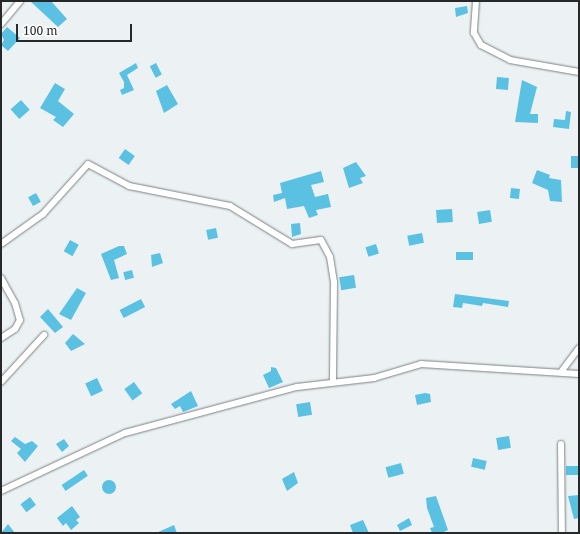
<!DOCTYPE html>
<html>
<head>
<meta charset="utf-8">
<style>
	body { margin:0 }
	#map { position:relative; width:580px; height:534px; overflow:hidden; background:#ecf2f4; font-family:"Noto Serif",serif }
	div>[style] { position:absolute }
	.building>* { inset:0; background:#5ac1e2; transform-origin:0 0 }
	.round { border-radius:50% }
	.roads { filter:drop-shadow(0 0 1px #7b8183) drop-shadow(0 0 1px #7b8183) }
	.minor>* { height:6px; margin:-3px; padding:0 3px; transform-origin:3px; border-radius:3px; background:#fff }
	span { translate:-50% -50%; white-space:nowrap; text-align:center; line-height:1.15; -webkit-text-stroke:3.5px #fdfeff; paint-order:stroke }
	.frame { position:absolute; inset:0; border:2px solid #262829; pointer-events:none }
	.scale { position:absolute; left:16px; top:24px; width:116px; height:18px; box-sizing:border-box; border:2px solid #262829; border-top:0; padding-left:5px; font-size:12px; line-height:14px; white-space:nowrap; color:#262829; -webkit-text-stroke:3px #fdfeff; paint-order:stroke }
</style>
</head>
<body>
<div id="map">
	<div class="building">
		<div style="clip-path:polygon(30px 1px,51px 1px,67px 19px,58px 27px)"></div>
		<div style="clip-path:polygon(467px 6px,468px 13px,456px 17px,455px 8px)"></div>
		<div style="clip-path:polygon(7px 27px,20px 38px,8px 51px,1px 45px,4px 40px,1px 34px)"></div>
		<div style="clip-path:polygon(136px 63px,138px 68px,127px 75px,134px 90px,122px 95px,120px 90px,124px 88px,124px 82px,119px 73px)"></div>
		<div style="left:156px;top:63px;width:13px;height:7px;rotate:63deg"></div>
		<div style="left:497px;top:77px;width:12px;height:12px;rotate:5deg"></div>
		<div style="clip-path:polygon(522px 80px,537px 87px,530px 114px,538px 114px,538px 123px,515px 122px)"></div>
		<div style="clip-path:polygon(55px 83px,65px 89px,58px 101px,74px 114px,63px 127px,53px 120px,56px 117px,40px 108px)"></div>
		<div style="clip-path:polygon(167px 85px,178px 104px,164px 113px,156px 91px)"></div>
		<div style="left:21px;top:100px;width:13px;height:14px;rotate:48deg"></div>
		<div style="clip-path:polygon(566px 111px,571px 112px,569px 129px,553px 127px,554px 119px,565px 120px)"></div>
		<div style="left:125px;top:149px;width:12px;height:11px;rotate:35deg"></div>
		<div style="left:571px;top:156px;width:8px;height:12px"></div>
		<div style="clip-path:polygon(356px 162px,366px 176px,360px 178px,363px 183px,349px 188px,343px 168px)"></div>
		<div style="clip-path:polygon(537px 170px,550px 175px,549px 178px,561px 180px,562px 202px,550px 201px,548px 190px,532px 183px)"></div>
		<div style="clip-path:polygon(321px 171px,324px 182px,311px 185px,315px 197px,328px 194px,331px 207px,316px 210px,318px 215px,309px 218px,304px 206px,287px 209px,285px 198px,274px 202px,273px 195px,282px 193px,280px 183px)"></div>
		<div style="left:511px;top:188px;width:9px;height:10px;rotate:6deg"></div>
		<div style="left:36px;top:193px;width:10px;height:9px;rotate:61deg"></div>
		<div style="left:452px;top:209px;width:13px;height:16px;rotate:86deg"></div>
		<div style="left:490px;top:210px;width:12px;height:13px;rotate:81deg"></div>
		<div style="clip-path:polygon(300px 223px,301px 234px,292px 237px,291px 224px)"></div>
		<div style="left:216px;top:228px;width:10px;height:10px;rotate:79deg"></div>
		<div style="left:422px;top:233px;width:10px;height:15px;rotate:79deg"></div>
		<div style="left:70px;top:240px;width:10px;height:13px;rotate:29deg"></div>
		<div style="left:376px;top:244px;width:10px;height:11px;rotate:73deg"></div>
		<div style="clip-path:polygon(119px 246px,124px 246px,127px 254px,114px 260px,119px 278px,111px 280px,101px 254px)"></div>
		<div style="left:456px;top:252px;width:17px;height:8px"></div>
		<div style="clip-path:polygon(160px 253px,163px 263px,152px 267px,151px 255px)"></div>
		<div style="left:132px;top:270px;width:8px;height:9px;rotate:76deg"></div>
		<div style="left:354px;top:275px;width:13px;height:15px;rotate:81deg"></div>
		<div style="clip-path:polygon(77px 288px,86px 293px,71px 320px,59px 314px)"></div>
		<div style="clip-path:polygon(455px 294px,509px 301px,508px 307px,483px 303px,482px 306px,463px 303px,462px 308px,453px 307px)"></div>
		<div style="left:141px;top:299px;width:9px;height:24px;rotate:63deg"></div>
		<div style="clip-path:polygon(48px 309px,63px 327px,55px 333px,40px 317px)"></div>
		<div style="clip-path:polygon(73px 334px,85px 344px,71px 351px,65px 343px)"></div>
		<div style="clip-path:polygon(271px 367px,276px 368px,283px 382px,269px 388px,263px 375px,271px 371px)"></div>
		<div style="left:97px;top:378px;width:14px;height:13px;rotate:65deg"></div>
		<div style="left:134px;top:382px;width:14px;height:12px;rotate:54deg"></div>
		<div style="clip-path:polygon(191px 391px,198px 406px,183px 412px,180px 406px,175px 409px,171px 404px)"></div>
		<div style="clip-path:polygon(425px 393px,430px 394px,431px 402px,417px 405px,415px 395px)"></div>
		<div style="left:310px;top:402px;width:13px;height:14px;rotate:81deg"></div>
		<div style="left:509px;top:436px;width:12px;height:13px;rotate:81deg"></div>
		<div style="clip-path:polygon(15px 437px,25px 444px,32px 441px,38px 446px,25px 462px,17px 453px,21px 449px,11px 441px)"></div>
		<div style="clip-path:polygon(64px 439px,69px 446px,62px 452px,56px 444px)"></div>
		<div style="left:473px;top:458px;width:14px;height:9px;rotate:12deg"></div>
		<div style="left:401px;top:463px;width:11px;height:16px;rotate:75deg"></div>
		<div style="left:579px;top:466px;width:9px;height:13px;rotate:90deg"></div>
		<div style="left:84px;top:470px;width:7px;height:27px;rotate:56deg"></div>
		<div style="clip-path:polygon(294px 472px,298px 483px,287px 491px,282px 479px)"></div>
		<div class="round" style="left:102px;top:480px;width:14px;height:14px"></div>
		<div style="clip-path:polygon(579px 495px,579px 518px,574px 519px,568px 496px)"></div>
		<div style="clip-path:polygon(436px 496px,448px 530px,442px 533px,432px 533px,430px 528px,434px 527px,427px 508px,426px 498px)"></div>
		<div style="left:30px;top:497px;width:10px;height:12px;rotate:53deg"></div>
		<div style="clip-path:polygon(72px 506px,80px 517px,76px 520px,79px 523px,71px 530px,66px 523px,63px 526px,57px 518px)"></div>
		<div style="clip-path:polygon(409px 518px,412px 525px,400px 531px,397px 525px)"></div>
		<div style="clip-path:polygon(363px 520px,369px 533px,353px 533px,350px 525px)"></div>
		<div style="clip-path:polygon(8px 524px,15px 533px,1px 533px)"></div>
		<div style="clip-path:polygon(174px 525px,177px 533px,156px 533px)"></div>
	</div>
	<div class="roads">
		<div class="minor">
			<div style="left:476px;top:1px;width:32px;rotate:94deg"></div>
			<div style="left:474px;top:33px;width:14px;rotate:60deg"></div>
			<div style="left:481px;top:45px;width:33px;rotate:27deg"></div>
			<div style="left:510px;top:60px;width:70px;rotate:9.9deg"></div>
			<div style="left:1px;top:24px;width:30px;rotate:-50deg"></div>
			<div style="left:1px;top:244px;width:52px;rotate:-35.5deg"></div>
			<div style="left:43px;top:214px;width:67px;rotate:-48deg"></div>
			<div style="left:88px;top:164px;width:47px;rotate:28.2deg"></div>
			<div style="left:129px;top:186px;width:103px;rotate:11.2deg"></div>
			<div style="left:230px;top:206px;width:73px;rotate:31.5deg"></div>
			<div style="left:292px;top:244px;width:29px;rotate:-8deg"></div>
			<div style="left:321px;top:240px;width:19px;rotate:62deg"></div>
			<div style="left:330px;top:257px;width:25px;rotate:81deg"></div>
			<div style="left:334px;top:282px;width:100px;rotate:90.6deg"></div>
			<div style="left:1px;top:278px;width:29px;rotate:61deg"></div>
			<div style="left:15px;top:303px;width:18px;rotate:74deg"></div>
			<div style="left:20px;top:320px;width:10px;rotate:119deg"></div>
			<div style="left:15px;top:329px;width:17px;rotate:147deg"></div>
			<div style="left:561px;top:372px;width:30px;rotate:-53deg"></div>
			<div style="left:1px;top:382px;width:64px;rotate:-47.5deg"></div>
			<div style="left:561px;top:444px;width:89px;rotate:89.4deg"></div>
			<div style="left:1px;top:491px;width:137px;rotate:-25.1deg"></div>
			<div style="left:125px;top:433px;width:178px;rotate:-15deg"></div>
			<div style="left:297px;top:387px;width:78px;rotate:-6.7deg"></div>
			<div style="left:374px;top:378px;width:49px;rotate:-16.6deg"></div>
			<div style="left:421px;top:364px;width:158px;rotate:3.6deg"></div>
		</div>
	</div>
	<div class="frame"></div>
	<div class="scale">100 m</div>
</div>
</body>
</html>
